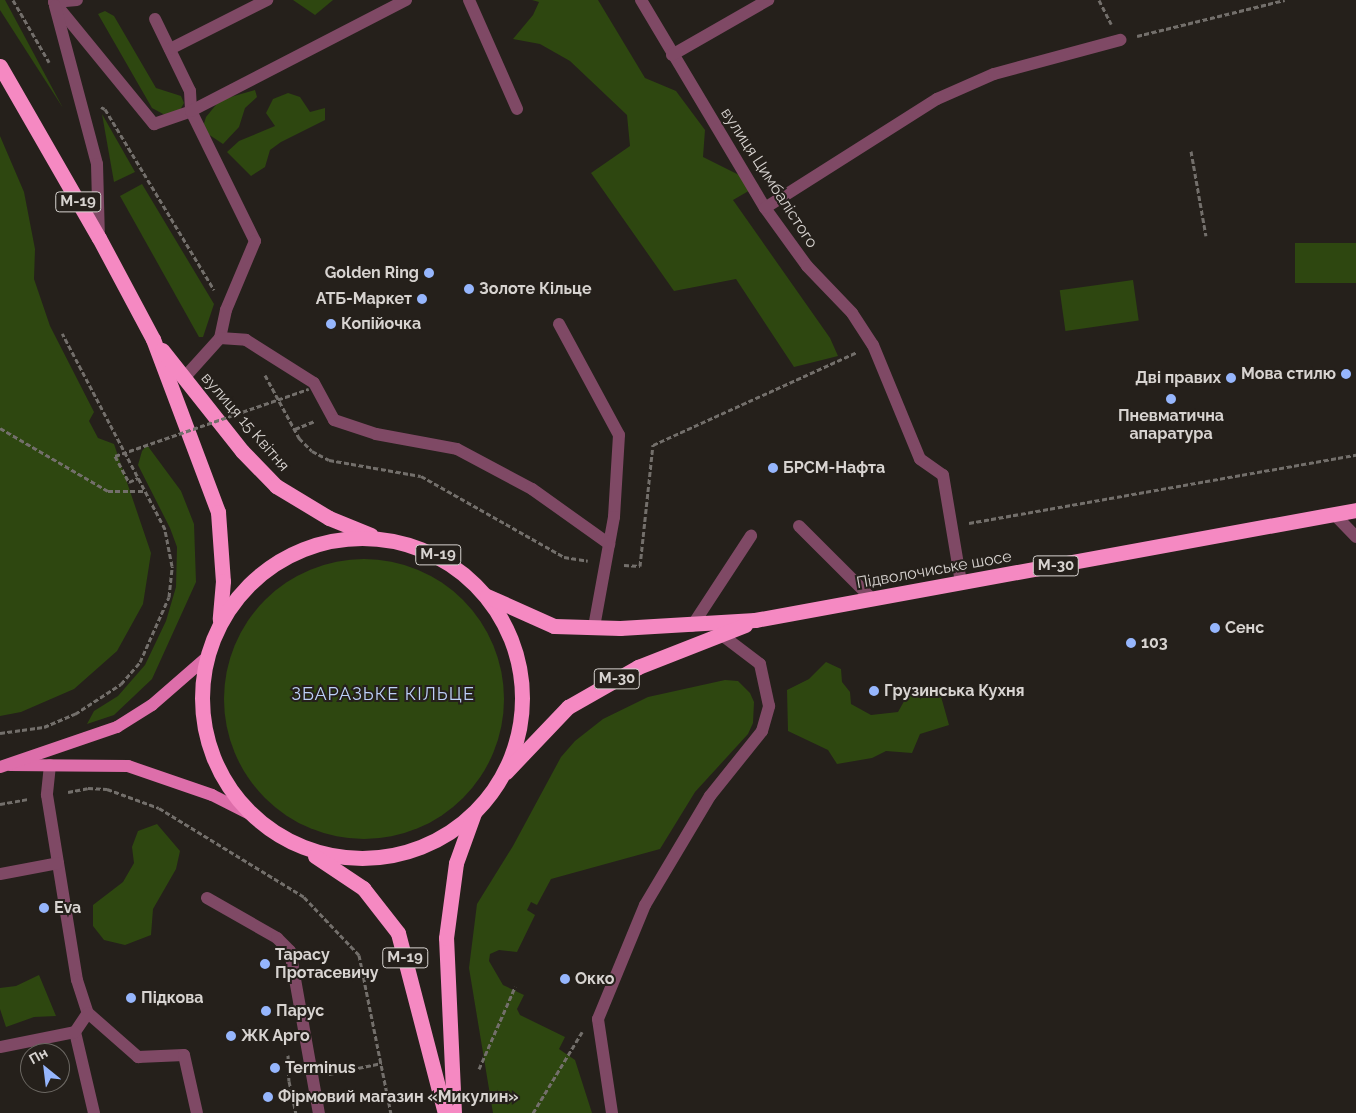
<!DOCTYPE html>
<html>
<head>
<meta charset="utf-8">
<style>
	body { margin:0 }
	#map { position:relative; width:1356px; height:1113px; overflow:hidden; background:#25201b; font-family:Raleway,sans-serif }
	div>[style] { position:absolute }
	.green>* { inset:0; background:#2e4710; transform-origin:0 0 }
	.round { border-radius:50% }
	.path>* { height:3px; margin-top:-1.5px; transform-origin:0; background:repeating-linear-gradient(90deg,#736f6b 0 5px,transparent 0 7.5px) }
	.lane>* { height:12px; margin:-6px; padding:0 6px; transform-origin:6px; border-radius:6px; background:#7f4965 }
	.primary>* { height:12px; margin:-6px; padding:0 6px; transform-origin:6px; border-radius:6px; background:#dd6eaa }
	.highway>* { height:15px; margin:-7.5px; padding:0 7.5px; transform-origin:7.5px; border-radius:7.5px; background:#f589c2 }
	.highway>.ring { margin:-7.5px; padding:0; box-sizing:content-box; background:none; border:15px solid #f589c2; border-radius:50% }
	.path-bridge>* { height:3px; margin-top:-1.5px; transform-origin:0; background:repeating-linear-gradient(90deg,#736f6b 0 5px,transparent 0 7.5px) }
	.dots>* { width:14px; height:14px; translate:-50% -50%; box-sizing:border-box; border:2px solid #25201b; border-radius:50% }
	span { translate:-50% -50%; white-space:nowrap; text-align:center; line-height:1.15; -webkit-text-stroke:4px #25201b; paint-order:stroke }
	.shield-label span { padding:1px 4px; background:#25201b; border:1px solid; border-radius:4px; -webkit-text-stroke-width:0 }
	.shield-label { font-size:15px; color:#d7d3d0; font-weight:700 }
	.street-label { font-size:16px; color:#d7d3d0 }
	.poi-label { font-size:16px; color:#d7d3d0; font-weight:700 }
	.right { translate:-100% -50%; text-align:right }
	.left { translate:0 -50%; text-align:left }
	.neighbourhood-label { font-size:18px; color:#bccff7; letter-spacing:1px }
	.north { position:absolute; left:20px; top:1043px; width:50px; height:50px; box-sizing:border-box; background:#25201b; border:1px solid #6c6863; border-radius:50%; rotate:331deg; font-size:14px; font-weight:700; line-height:20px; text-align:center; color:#d7d3d0 }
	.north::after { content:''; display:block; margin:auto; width:18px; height:22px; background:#96b6fd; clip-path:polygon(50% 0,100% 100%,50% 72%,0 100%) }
</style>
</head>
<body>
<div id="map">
	<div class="green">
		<div style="clip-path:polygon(0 0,5px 0,63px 108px,0 10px)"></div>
		<div style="clip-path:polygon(293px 0,333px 0,315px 15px)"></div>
		<div style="clip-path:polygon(532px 0,598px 0,645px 78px,676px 91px,705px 130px,703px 157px,759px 185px,733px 200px,830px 338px,838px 356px,794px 367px,736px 279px,674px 291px,591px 173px,630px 146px,627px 115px,570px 61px,540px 44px,513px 39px,533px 15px,539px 2px)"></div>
		<div style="clip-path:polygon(105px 11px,114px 16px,156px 88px,181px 96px,184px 103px,180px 110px,165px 115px,152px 108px,98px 14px)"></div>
		<div style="clip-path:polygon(255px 90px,257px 97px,245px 108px,239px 127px,223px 144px,202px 130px,206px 117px,220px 100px)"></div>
		<div style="clip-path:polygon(288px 93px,300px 97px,310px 112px,325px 108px,325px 120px,281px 142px,270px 150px,265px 167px,251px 176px,227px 152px,239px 141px,275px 126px,266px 113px,273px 99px)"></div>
		<div style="clip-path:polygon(102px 114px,135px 172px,114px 182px)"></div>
		<div style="clip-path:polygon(0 136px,24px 192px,35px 249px,34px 279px,50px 326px,94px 412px,89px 421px,98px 438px,114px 444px,151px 553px,143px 604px,117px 651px,74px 689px,21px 712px,0 716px)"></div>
		<div style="clip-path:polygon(142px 184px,214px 304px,203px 337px,199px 337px,120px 196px)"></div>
		<div style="left:1356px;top:243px;width:40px;height:61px;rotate:90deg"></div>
		<div style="left:1133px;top:280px;width:41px;height:74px;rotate:82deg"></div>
		<div style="clip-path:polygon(147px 445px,181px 491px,194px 524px,196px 582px,152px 679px,114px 715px,87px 724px,94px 711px,118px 696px,145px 665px,166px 621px,176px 587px,177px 547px,170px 528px,138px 465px,142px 451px)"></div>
		<div class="round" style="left:224px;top:559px;width:280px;height:280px"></div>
		<div style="clip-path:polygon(826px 662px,841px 669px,842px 682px,850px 692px,851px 704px,871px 715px,898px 712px,907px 696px,924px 685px,938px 686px,949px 725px,920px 734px,912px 753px,886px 751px,872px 758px,837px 764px,828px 750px,788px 731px,787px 690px,809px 679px)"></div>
		<div style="clip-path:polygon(725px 680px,738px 681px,750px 693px,754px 702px,753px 723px,748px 734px,695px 792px,660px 849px,551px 879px,537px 905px,531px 902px,527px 910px,535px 915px,517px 952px,499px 950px,490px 954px,489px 961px,503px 985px,524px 995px,517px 1009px,520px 1015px,565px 1037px,559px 1049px,575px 1060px,592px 1113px,493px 1113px,469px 968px,477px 904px,513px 846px,561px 757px,575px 741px,603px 719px,648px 697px)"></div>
		<div style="clip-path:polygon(157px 824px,180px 851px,176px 869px,153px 909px,151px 935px,125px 945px,104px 940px,93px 926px,93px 905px,123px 882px,134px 863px,132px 847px,138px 831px)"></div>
		<div style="clip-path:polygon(39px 975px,56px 1016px,34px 1017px,6px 1027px,0 1009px,0 988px,16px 986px)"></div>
	</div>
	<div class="path">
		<div style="left:13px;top:0;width:72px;rotate:59.9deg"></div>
		<div style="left:1099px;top:0;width:27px;rotate:63deg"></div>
		<div style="left:1137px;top:36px;width:152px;rotate:-13.7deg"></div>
		<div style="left:101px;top:107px;width:4px;rotate:27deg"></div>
		<div style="left:105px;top:109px;width:211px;rotate:58.9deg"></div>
		<div style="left:1191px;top:151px;width:86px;rotate:80deg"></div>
		<div style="left:265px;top:375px;width:72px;rotate:61.6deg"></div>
		<div style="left:299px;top:438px;width:18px;rotate:45deg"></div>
		<div style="left:312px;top:451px;width:19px;rotate:28deg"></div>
		<div style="left:329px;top:460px;width:93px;rotate:9.9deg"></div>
		<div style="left:421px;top:476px;width:164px;rotate:29.5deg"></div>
		<div style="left:564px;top:557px;width:24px;rotate:9deg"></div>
		<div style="left:0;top:428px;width:125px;rotate:30.3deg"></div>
		<div style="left:108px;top:491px;width:37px"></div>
		<div style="left:295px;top:429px;width:22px;rotate:-22deg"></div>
		<div style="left:115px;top:456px;width:30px;rotate:62deg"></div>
		<div style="left:129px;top:482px;width:10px;rotate:-24deg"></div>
		<div style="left:969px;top:523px;width:393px;rotate:-10deg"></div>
		<div style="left:624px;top:565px;width:16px;rotate:4deg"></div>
		<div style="left:640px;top:566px;width:122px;rotate:-83.9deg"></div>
		<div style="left:653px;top:445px;width:224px;rotate:-24.5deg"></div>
		<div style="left:0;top:733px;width:44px;rotate:-7.8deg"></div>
		<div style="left:44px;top:727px;width:34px;rotate:-23deg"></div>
		<div style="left:75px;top:714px;width:55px;rotate:-33.1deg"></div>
		<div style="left:121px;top:684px;width:29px;rotate:-49deg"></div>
		<div style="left:140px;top:662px;width:71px;rotate:-66deg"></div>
		<div style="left:169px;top:597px;width:31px;rotate:-84deg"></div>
		<div style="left:172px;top:566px;width:38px;rotate:-101deg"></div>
		<div style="left:165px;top:529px;width:221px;rotate:-117.7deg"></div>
		<div style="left:68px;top:792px;width:20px;rotate:-11deg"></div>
		<div style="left:88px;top:788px;width:19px;rotate:3deg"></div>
		<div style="left:107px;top:789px;width:55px;rotate:20.1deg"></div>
		<div style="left:159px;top:808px;width:170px;rotate:31.5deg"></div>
		<div style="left:304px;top:897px;width:80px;rotate:46.5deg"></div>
		<div style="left:359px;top:955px;width:161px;rotate:78.6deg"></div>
		<div style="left:0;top:804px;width:28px;rotate:-10deg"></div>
		<div style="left:288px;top:1055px;width:26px;rotate:88deg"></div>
		<div style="left:289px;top:1081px;width:33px;rotate:78deg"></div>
		<div style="left:479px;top:1069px;width:90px;rotate:-66.3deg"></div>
		<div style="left:329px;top:1074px;width:54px;rotate:-11.7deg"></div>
		<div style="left:533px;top:1113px;width:95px;rotate:-58.8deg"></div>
	</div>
	<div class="lane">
		<div style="left:469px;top:0;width:119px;rotate:66.2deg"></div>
		<div style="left:641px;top:0;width:242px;rotate:59.2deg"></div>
		<div style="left:765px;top:208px;width:72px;rotate:54.1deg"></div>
		<div style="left:807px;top:266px;width:65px;rotate:46.2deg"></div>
		<div style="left:852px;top:313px;width:38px;rotate:57deg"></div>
		<div style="left:873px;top:345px;width:123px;rotate:67.6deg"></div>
		<div style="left:920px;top:459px;width:28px;rotate:35deg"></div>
		<div style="left:943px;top:475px;width:109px;rotate:80.5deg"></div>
		<div style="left:54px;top:2px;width:158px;rotate:50.7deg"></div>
		<div style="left:154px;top:124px;width:39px;rotate:-19deg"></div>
		<div style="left:191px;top:111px;width:145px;rotate:63.8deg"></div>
		<div style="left:255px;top:241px;width:75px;rotate:112.8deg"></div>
		<div style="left:226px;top:310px;width:29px;rotate:102deg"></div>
		<div style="left:220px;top:338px;width:54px;rotate:132deg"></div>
		<div style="left:54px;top:2px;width:23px;rotate:-5deg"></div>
		<div style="left:55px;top:6px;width:163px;rotate:75.1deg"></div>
		<div style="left:97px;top:164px;width:74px;rotate:88.5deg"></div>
		<div style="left:155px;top:19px;width:80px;rotate:64.1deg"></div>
		<div style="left:190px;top:91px;width:20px;rotate:87deg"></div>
		<div style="left:191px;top:111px;width:242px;rotate:-27.3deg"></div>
		<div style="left:170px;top:49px;width:109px;rotate:-26.8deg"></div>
		<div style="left:672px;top:55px;width:111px;rotate:-29.8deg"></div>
		<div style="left:765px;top:208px;width:204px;rotate:-32.4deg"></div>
		<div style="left:937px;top:99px;width:62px;rotate:-23.7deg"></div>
		<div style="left:994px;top:74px;width:131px;rotate:-15.1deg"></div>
		<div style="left:559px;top:324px;width:126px;rotate:61.6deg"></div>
		<div style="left:619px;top:435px;width:82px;rotate:93.5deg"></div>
		<div style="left:614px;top:517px;width:112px;rotate:100.3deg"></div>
		<div style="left:220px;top:338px;width:26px;rotate:4deg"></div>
		<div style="left:246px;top:340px;width:80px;rotate:32.3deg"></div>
		<div style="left:314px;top:383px;width:42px;rotate:61.6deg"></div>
		<div style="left:334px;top:420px;width:44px;rotate:18.4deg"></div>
		<div style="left:376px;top:434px;width:82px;rotate:10.5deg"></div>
		<div style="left:457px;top:449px;width:85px;rotate:28.1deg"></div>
		<div style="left:532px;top:489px;width:95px;rotate:35.5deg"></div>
		<div style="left:1334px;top:514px;width:32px;rotate:46deg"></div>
		<div style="left:799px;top:526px;width:103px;rotate:45deg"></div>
		<div style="left:692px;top:626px;width:108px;rotate:-56.8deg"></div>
		<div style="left:50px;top:765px;width:30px;rotate:96deg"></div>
		<div style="left:47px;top:795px;width:187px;rotate:80.8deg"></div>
		<div style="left:77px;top:980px;width:35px;rotate:72deg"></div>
		<div style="left:88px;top:1013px;width:67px;rotate:41.3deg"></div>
		<div style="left:138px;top:1057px;width:46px;rotate:-2.5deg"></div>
		<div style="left:184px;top:1055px;width:59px;rotate:77.4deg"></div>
		<div style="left:0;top:874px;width:59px;rotate:-10.7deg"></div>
		<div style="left:207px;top:898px;width:81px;rotate:29.7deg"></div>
		<div style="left:277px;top:938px;width:18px;rotate:45deg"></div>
		<div style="left:290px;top:951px;width:165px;rotate:79.9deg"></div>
		<div style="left:75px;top:1032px;width:83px;rotate:76.8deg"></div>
		<div style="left:0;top:1047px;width:76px;rotate:-11.3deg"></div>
		<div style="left:75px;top:1032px;width:23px;rotate:-56deg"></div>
		<div style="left:612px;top:1113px;width:95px;rotate:-98.5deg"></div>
		<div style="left:598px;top:1019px;width:123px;rotate:-67.6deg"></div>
		<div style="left:645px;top:905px;width:127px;rotate:-59.2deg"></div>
		<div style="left:710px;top:796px;width:83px;rotate:-51.3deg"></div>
		<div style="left:762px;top:731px;width:26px;rotate:-74deg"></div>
		<div style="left:769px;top:706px;width:43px;rotate:-102.1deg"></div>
		<div style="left:760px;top:664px;width:48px;rotate:-142.7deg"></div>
	</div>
	<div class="primary">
		<div style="left:10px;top:765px;width:118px;rotate:0.5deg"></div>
		<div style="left:128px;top:766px;width:89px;rotate:19deg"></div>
		<div style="left:212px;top:795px;width:42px;rotate:26.6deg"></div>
		<div style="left:0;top:767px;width:124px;rotate:-18.9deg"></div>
		<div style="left:117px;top:727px;width:41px;rotate:-32.2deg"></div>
		<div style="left:152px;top:705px;width:70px;rotate:-41deg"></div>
	</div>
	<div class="highway">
		<div style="left:0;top:66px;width:198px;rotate:60.1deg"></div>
		<div style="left:99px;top:238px;width:115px;rotate:61.9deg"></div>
		<div style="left:153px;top:339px;width:185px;rotate:69.4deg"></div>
		<div style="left:218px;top:512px;width:69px;rotate:85.9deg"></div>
		<div style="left:223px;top:581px;width:38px;rotate:95deg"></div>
		<div style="left:162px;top:350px;width:129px;rotate:51.6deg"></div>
		<div style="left:242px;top:451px;width:49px;rotate:45.8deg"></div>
		<div style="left:276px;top:486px;width:62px;rotate:31.1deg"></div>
		<div style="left:329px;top:518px;width:45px;rotate:22deg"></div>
		<div class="ring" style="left:202px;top:538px;width:305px;height:305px"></div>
		<div style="left:487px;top:596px;width:73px;rotate:24.1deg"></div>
		<div style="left:554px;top:626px;width:66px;rotate:1.7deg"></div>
		<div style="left:620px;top:628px;width:135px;rotate:-3.4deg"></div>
		<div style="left:755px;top:620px;width:611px;rotate:-10.37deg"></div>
		<div style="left:506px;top:772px;width:90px;rotate:-46.4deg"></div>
		<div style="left:568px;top:707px;width:81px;rotate:-29.7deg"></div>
		<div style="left:638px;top:667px;width:115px;rotate:-21.4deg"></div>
		<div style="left:315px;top:856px;width:58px;rotate:33.7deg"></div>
		<div style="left:363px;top:888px;width:57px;rotate:52.1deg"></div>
		<div style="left:398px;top:933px;width:186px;rotate:75.4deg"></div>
		<div style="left:454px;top:1113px;width:175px;rotate:-92.6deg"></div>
		<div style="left:446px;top:938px;width:76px;rotate:-82.4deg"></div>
		<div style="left:456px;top:863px;width:53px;rotate:-70.2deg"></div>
	</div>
	<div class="path-bridge">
		<div style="left:115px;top:456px;width:205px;rotate:-19.1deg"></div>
	</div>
	<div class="dots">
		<div style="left:429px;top:273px;background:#96b6fd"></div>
		<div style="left:469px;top:289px;background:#96b6fd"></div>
		<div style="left:422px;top:299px;background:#96b6fd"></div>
		<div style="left:331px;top:324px;background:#96b6fd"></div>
		<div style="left:1346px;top:374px;background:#96b6fd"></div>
		<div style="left:1231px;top:378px;background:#96b6fd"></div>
		<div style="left:1171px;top:399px;background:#96b6fd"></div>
		<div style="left:773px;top:468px;background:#96b6fd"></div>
		<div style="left:1215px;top:628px;background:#96b6fd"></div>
		<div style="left:1131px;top:643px;background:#96b6fd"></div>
		<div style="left:874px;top:691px;background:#96b6fd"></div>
		<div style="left:44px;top:908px;background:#96b6fd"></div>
		<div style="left:265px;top:964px;background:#96b6fd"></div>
		<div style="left:565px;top:979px;background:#96b6fd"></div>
		<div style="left:131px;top:998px;background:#96b6fd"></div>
		<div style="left:266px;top:1011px;background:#96b6fd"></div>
		<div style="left:231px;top:1036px;background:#96b6fd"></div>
		<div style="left:275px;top:1068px;background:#96b6fd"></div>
		<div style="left:268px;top:1097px;background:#96b6fd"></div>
	</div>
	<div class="shield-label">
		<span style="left:78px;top:202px">М-19</span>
		<span style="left:438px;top:555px">М-19</span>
		<span style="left:1056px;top:566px">М-30</span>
		<span style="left:617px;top:679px">М-30</span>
		<span style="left:405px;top:958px">М-19</span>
	</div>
	<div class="street-label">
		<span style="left:769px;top:178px;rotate:57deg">вулиця Цимбалістого</span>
		<span style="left:245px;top:422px;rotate:49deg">вулиця 15 Квітня</span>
		<span style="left:934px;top:570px;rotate:-10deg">Підволочиське шосе</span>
	</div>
	<div class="poi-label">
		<span class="right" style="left:419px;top:273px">Golden Ring</span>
		<span class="left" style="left:479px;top:289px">Золоте Кільце</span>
		<span class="right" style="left:412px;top:299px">АТБ-Маркет</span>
		<span class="left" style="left:341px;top:324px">Копійочка</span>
		<span class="right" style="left:1336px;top:374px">Мова стилю</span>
		<span class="right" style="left:1221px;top:378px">Дві правих</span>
		<span style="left:1171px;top:425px">Пневматична<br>апаратура</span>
		<span class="left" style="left:783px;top:468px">БРСМ-Нафта</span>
		<span class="left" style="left:1225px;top:628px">Сенс</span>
		<span class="left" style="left:1141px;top:643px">103</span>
		<span class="left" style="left:884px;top:691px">Грузинська Кухня</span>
		<span class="left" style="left:54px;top:908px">Eva</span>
		<span class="left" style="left:275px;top:964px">Тарасу<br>Протасевичу</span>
		<span class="left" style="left:575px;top:979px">Окко</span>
		<span class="left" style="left:141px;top:998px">Підкова</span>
		<span class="left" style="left:276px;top:1011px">Парус</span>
		<span class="left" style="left:241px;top:1036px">ЖК Арго</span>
		<span class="left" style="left:285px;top:1068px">Terminus</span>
		<span class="left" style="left:278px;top:1097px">Фірмовий магазин «Микулин»</span>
	</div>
	<div class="neighbourhood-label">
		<span style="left:383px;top:694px">ЗБАРАЗЬКЕ КІЛЬЦЕ</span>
	</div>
	<div class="north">Пн</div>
</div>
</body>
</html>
